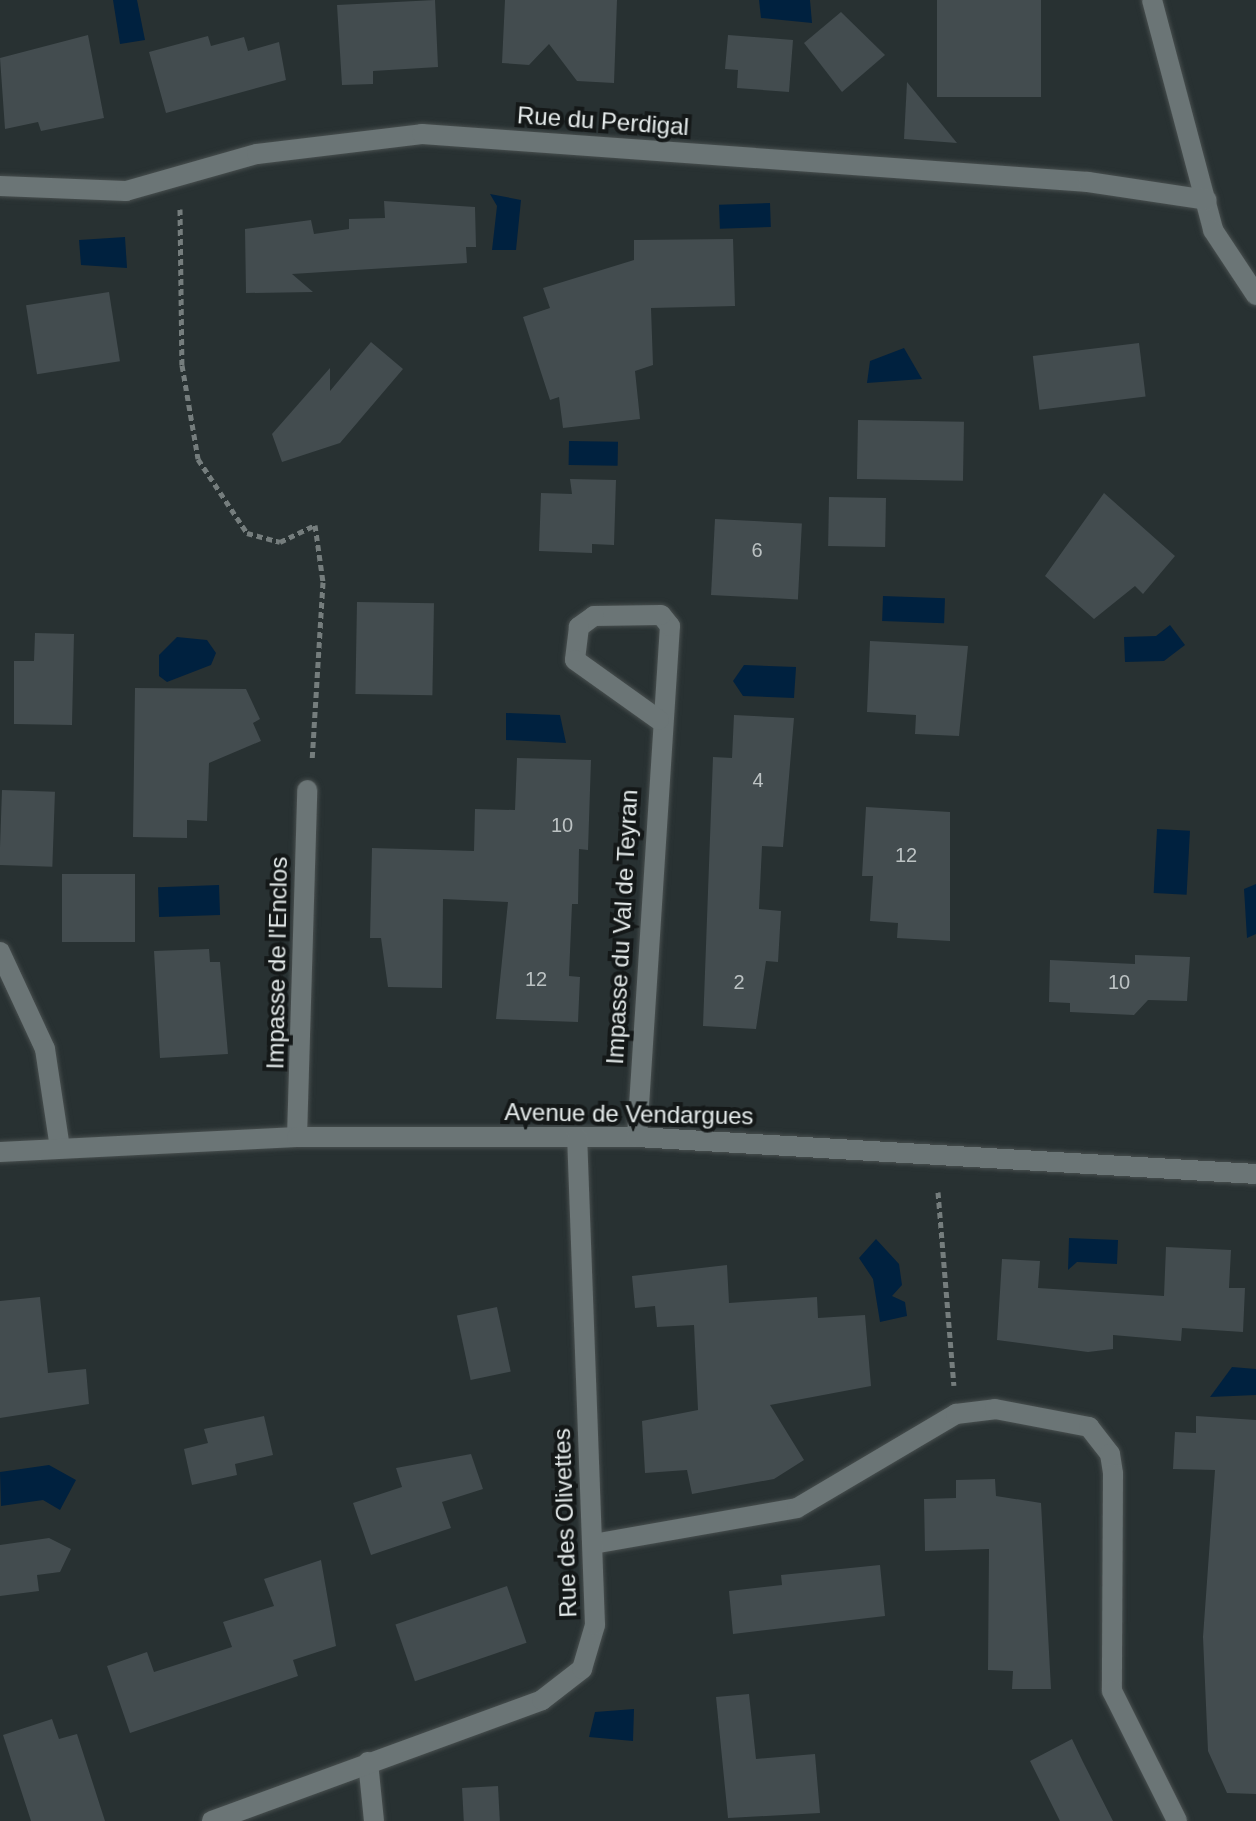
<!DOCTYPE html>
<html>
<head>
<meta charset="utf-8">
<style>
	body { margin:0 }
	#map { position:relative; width:1256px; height:1821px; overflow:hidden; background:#283132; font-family:Arial,sans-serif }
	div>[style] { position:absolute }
	.water>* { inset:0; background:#00213f; transform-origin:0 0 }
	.building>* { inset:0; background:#434c4f; transform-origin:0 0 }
	.path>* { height:5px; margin-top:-2.5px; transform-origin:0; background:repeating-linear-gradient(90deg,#757d7d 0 6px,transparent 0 10px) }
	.roads { filter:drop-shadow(0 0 2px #484f4f) drop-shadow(0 0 2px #484f4f) }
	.minor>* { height:20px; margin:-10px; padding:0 10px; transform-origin:10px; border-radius:10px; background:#6b7576 }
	span { translate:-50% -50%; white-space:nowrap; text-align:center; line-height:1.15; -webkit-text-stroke:8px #141818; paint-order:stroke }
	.number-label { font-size:20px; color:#bcc2c3 }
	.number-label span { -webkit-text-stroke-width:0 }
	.street-label { font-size:24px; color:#e4eaea }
</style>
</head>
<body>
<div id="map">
	<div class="water">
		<div style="clip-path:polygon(113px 0,137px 0,145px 40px,120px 44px)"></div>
		<div style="clip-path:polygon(759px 0,810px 0,812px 23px,761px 18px)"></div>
		<div style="clip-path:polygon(490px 194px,521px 200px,516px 250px,492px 250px,497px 206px)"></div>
		<div style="left:770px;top:203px;width:24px;height:51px;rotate:88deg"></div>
		<div style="clip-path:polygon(125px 237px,127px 268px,81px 265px,79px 240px)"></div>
		<div style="clip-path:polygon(904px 348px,922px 379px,867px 383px,870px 361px)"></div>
		<div style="left:569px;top:441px;width:49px;height:24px;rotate:1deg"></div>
		<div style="left:883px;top:596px;width:62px;height:25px;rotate:2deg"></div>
		<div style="clip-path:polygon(1170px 625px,1185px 645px,1164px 661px,1125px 662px,1124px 637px,1156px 636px)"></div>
		<div style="clip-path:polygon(177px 637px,207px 640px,216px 653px,211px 665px,167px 682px,159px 676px,159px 655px)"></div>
		<div style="clip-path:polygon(744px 665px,796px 667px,794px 698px,743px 696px,733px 681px)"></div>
		<div style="clip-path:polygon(506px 713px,560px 715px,566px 743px,506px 740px)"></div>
		<div style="left:1157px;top:829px;width:33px;height:64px;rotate:3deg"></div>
		<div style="clip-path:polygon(1256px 884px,1256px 934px,1247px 938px,1244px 889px)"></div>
		<div style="left:219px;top:885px;width:30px;height:61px;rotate:88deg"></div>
		<div style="clip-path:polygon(1069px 1238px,1118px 1240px,1117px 1264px,1077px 1262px,1068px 1270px)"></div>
		<div style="clip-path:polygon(876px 1239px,899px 1264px,902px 1285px,892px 1296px,905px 1302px,907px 1316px,880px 1322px,873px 1279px,859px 1258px)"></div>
		<div style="clip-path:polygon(1232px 1367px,1256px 1369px,1256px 1395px,1210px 1397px)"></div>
		<div style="clip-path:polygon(49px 1465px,76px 1480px,60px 1510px,43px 1500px,1px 1506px,0 1472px)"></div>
		<div style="clip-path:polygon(634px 1709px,633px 1741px,589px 1737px,595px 1712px)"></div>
	</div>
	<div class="building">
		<div style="clip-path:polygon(435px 0,438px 67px,373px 71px,373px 84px,342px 85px,337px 5px)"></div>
		<div style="clip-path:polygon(505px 0,617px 0,614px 83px,577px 81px,549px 44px,529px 65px,502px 63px)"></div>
		<div style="left:937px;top:0;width:104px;height:97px"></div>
		<div style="clip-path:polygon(841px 12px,885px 55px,842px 92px,804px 43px)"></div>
		<div style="clip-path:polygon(88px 35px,104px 118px,41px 131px,38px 122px,5px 129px,0 58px)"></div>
		<div style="clip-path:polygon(728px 35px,793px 40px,789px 92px,737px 88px,738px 70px,725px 69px)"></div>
		<div style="clip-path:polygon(208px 36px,211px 46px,244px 37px,248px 51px,279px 42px,286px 80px,166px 113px,149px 52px)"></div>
		<div style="clip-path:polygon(907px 82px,957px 143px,904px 139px)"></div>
		<div style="clip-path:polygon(384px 201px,475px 207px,476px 247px,466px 247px,467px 263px,292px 274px,313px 292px,246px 293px,245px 229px,311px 220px,314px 234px,349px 229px,349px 219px,385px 218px)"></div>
		<div style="clip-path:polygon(733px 239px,735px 306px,651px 308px,653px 365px,635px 371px,640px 419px,563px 428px,559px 397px,550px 400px,523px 317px,550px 308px,543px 288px,634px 260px,634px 240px)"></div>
		<div style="left:109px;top:292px;width:70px;height:84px;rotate:81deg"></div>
		<div style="clip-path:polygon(371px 342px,403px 369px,340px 443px,282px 462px,272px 434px,330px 368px,330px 391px)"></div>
		<div style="left:1139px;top:343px;width:54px;height:107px;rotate:83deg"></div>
		<div style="left:858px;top:420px;width:106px;height:59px;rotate:1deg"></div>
		<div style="clip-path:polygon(570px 479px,616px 480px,614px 545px,592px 544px,592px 553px,539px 551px,541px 493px,572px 494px)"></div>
		<div style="clip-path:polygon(1104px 493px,1175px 556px,1143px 594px,1135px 586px,1094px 619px,1045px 576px)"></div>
		<div style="left:829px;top:497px;width:57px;height:49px;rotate:1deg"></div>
		<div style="left:715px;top:519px;width:87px;height:76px;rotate:3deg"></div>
		<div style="left:357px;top:602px;width:77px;height:92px;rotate:1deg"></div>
		<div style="clip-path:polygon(35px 633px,74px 634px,72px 725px,14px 724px,14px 661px,34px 661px)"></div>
		<div style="clip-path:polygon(870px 641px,968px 646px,959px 736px,915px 734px,916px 715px,867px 712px)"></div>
		<div style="clip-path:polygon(135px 688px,246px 689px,260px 719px,253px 723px,261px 741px,209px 763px,207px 821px,187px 820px,187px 838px,133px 837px)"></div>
		<div style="clip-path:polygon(734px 715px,794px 718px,783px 847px,762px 846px,759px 909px,781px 911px,778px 962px,766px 961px,756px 1029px,703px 1026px,713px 757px,732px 758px)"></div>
		<div style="clip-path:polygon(517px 758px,591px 760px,588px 850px,579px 849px,578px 904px,572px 904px,569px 976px,580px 977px,578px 1022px,496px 1019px,508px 902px,443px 899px,442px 988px,388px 987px,381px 938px,370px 938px,372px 848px,474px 851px,475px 809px,515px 810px)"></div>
		<div style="left:2px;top:790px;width:53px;height:75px;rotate:2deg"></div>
		<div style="clip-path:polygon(866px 807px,950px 812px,950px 941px,897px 938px,898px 923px,870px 921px,873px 876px,862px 876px)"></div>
		<div style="left:62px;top:874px;width:73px;height:68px"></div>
		<div style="clip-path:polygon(209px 949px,210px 962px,220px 962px,228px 1054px,160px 1058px,154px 951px)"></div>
		<div style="clip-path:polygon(1135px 955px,1190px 957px,1187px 1001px,1148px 1000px,1134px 1015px,1070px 1012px,1070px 1003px,1049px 1002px,1050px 960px,1135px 964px)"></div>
		<div style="clip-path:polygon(1166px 1247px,1231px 1250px,1229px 1288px,1245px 1288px,1243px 1332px,1182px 1328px,1181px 1341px,1113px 1335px,1113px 1349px,1088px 1352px,997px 1340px,1002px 1259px,1040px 1261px,1038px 1288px,1164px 1296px)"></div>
		<div style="clip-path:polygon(727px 1265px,729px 1303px,817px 1297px,818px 1318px,865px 1315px,871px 1386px,770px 1405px,804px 1460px,774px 1479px,692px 1494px,687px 1470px,645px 1473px,642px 1421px,698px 1410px,694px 1325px,657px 1327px,655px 1306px,635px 1308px,632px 1276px)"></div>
		<div style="clip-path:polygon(40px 1297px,48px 1373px,86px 1369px,89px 1404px,0 1418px,0 1301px)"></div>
		<div style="left:497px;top:1307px;width:66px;height:41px;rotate:78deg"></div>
		<div style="clip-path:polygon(264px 1416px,273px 1455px,235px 1464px,237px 1475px,192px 1485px,184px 1449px,208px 1443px,204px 1429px)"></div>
		<div style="clip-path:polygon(1196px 1416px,1256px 1420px,1256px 1794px,1227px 1793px,1208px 1751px,1203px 1637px,1215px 1470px,1173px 1469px,1175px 1432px,1196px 1433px)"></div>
		<div style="clip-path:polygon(471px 1454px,483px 1489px,442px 1502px,451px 1528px,371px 1555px,353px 1503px,402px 1487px,396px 1468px)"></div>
		<div style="clip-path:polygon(995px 1479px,996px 1496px,1041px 1503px,1051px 1689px,1012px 1689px,1013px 1671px,988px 1670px,989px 1549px,925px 1551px,924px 1499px,956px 1498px,956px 1480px)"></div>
		<div style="clip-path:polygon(49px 1538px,71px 1549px,60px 1572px,37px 1575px,39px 1591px,0 1596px,0 1545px)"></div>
		<div style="clip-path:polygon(321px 1560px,336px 1646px,293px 1660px,298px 1676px,130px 1733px,107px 1666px,147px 1652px,154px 1672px,232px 1647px,223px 1622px,274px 1606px,264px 1579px)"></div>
		<div style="clip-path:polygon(880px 1565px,885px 1616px,733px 1634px,729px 1591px,782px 1585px,781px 1575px)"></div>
		<div style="left:507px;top:1586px;width:60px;height:118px;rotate:71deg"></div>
		<div style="clip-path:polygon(749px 1694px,756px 1759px,815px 1754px,820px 1813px,728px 1818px,716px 1697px)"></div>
		<div style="clip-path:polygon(52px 1719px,59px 1739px,77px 1734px,105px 1821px,31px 1821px,3px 1735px)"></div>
		<div style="clip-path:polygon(1072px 1739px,1083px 1762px,1113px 1821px,1060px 1821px,1030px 1761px)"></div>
		<div style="left:498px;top:1786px;width:35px;height:36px;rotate:87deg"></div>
	</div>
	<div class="path">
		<div style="left:180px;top:209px;width:156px;rotate:89.3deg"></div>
		<div style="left:182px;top:365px;width:95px;rotate:80.3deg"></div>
		<div style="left:198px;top:459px;width:89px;rotate:56.5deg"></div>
		<div style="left:247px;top:533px;width:34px;rotate:15deg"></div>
		<div style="left:280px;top:542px;width:39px;rotate:-26deg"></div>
		<div style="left:315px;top:525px;width:58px;rotate:82deg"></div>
		<div style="left:323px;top:582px;width:178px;rotate:93.5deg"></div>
		<div style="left:938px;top:1192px;width:194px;rotate:85.3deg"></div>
	</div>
	<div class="roads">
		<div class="minor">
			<div style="left:1152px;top:0;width:238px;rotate:75.1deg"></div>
			<div style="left:1213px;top:230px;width:78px;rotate:56.5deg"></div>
			<div style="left:0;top:186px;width:126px;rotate:2.3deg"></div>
			<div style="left:126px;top:191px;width:136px;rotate:-15.8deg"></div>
			<div style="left:257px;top:154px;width:166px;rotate:-6.9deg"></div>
			<div style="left:422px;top:134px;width:668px;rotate:4.12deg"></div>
			<div style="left:1088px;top:182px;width:120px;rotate:8.6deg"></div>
			<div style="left:0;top:952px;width:107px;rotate:65.1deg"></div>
			<div style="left:45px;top:1049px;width:100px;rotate:81.4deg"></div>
			<div style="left:297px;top:1137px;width:347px;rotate:-88.3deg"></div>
			<div style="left:637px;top:1137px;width:512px;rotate:-86.31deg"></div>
			<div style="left:670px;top:626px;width:14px;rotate:-129deg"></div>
			<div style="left:661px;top:615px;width:67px;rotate:179.1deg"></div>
			<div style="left:594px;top:616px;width:19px;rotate:144deg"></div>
			<div style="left:579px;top:627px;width:33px;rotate:97deg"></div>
			<div style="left:575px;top:660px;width:103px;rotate:35.5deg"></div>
			<div style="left:0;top:1152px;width:297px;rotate:-2.9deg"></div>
			<div style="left:297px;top:1137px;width:340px"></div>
			<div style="left:637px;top:1137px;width:620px;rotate:3.42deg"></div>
			<div style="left:593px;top:1544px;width:207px;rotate:-10deg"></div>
			<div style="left:797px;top:1508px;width:185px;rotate:-30.6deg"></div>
			<div style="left:956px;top:1414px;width:39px;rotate:-7deg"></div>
			<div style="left:995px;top:1409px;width:96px;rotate:10.8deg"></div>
			<div style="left:1089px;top:1427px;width:34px;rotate:52deg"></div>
			<div style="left:1110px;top:1454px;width:20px;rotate:81deg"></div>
			<div style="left:1113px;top:1474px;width:217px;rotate:90.3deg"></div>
			<div style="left:1112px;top:1691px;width:145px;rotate:63.4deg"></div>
			<div style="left:368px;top:1762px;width:59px;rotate:84.2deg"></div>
			<div style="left:212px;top:1821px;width:351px;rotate:-20.1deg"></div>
			<div style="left:542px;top:1700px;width:51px;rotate:-37.8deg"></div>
			<div style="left:582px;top:1669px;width:46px;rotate:-73.5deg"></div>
			<div style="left:595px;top:1625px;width:488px;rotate:-92.1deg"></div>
		</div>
	</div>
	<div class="number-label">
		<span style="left:757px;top:550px">6</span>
		<span style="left:758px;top:780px">4</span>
		<span style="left:562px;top:825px">10</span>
		<span style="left:906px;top:855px">12</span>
		<span style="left:536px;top:979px">12</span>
		<span style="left:739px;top:982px">2</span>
		<span style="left:1119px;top:982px">10</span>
	</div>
	<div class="street-label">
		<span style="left:603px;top:121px;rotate:4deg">Rue du Perdigal</span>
		<span style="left:622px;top:927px;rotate:-87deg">Impasse du Val de Teyran</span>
		<span style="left:277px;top:963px;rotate:-89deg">Impasse de l'Enclos</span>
		<span style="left:629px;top:1114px;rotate:1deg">Avenue de Vendargues</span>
		<span style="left:565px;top:1523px;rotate:-92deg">Rue des Olivettes</span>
	</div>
</div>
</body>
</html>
